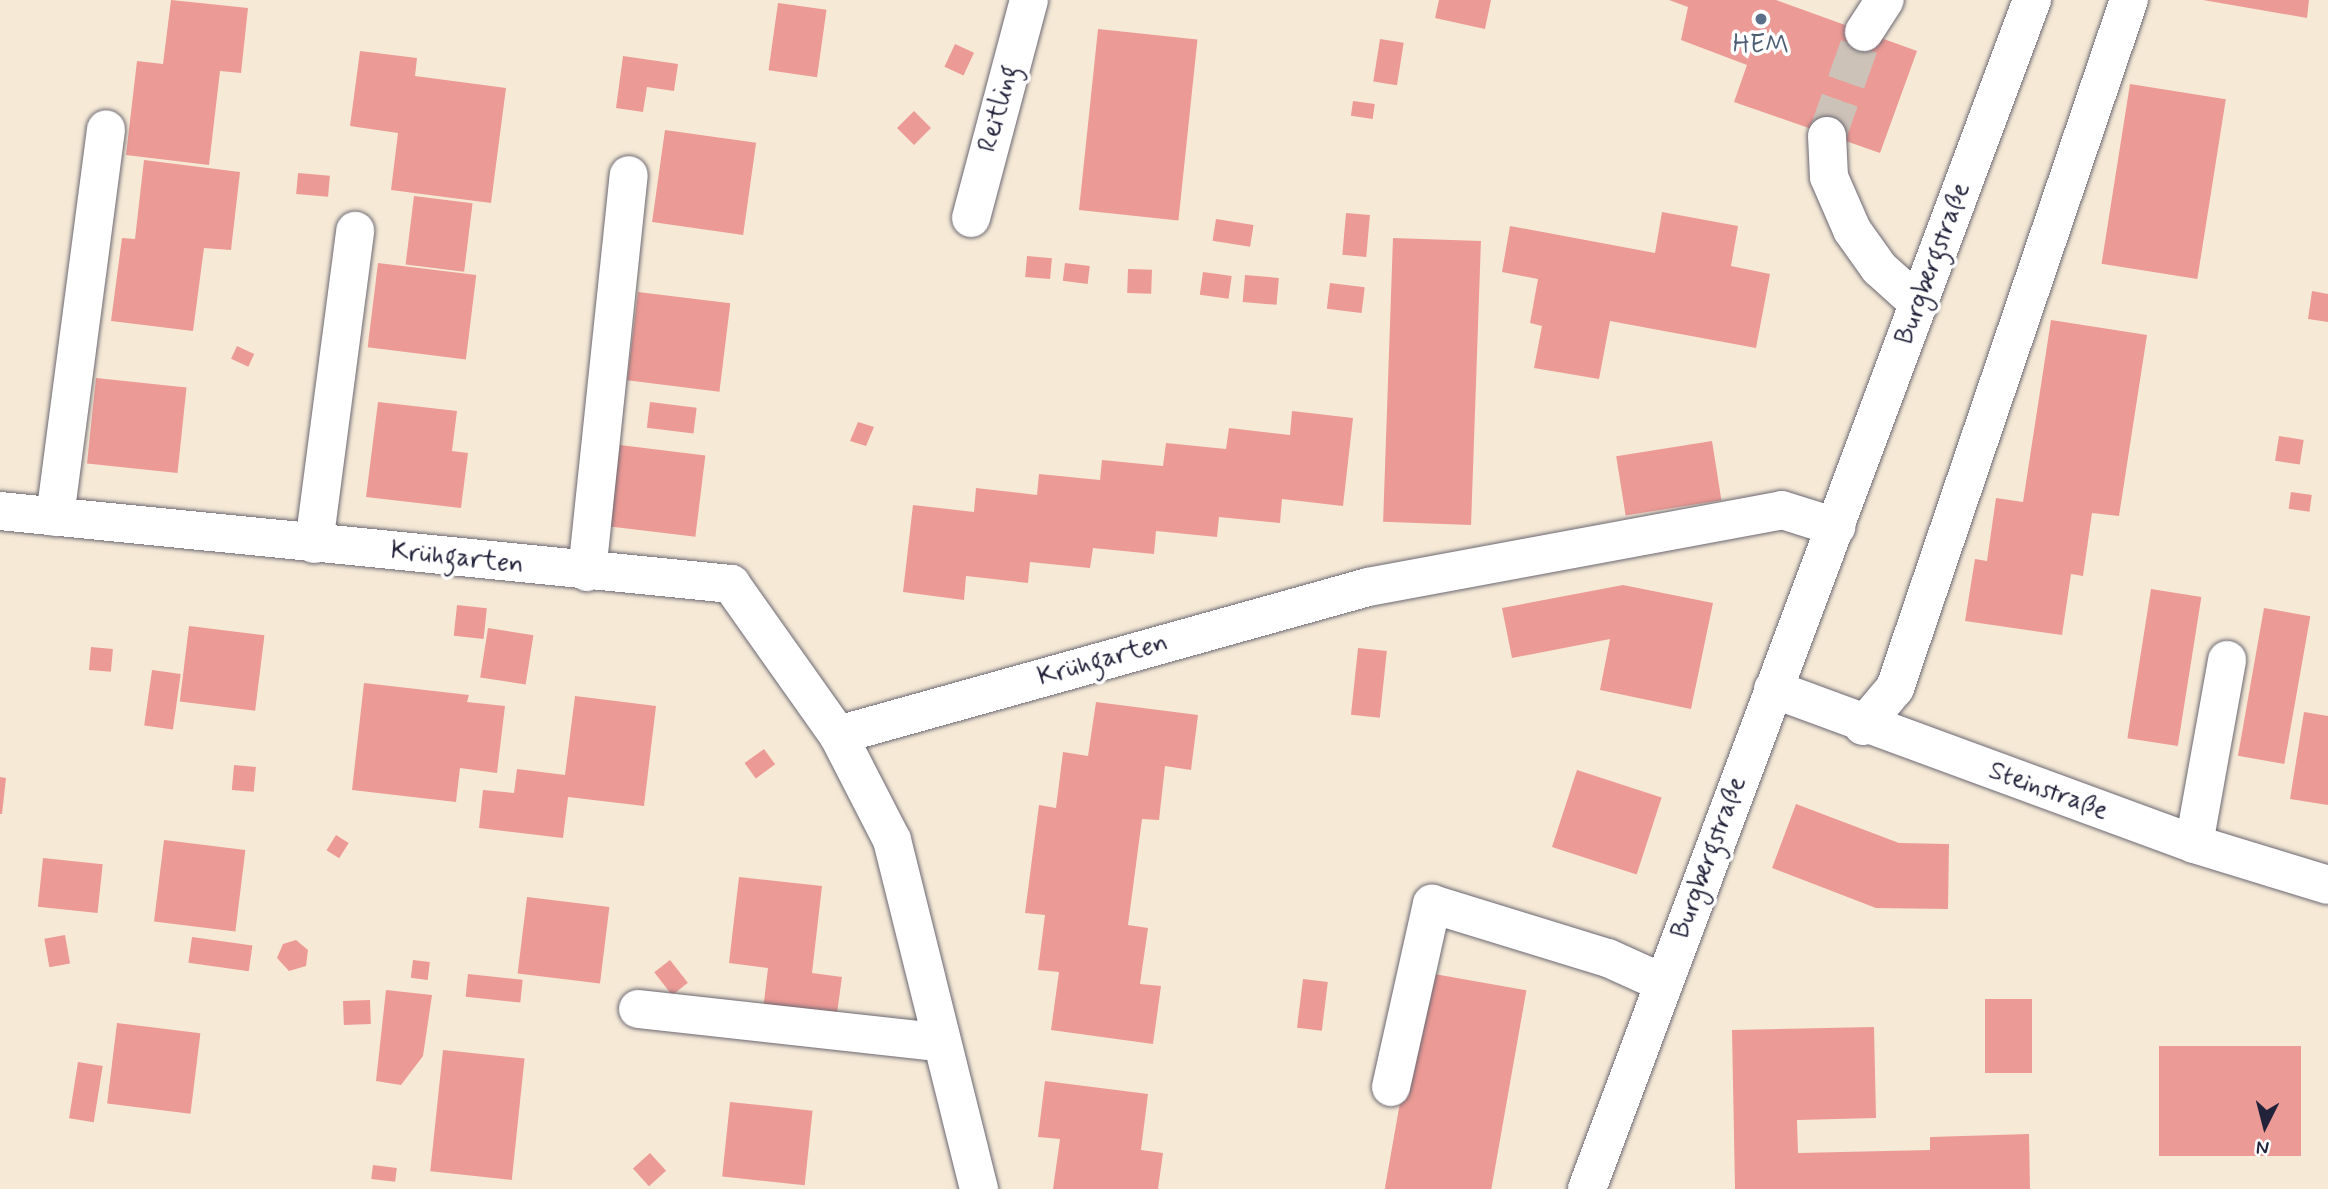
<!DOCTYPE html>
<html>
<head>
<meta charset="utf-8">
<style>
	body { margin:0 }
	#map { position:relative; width:2328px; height:1189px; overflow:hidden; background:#f6ead7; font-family:Mynerve,sans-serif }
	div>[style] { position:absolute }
	.building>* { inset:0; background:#ec9a95; transform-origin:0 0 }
	.minor-tunnel>* { height:38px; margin-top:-19px; transform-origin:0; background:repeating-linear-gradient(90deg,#ccc2b8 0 38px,transparent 0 57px) }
	.roads { filter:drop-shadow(0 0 2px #6c6872) drop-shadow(0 0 2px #6c6872) }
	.minor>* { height:38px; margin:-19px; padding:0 19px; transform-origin:19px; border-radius:19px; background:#fff }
	.dots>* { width:19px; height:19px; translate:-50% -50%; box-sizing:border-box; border:4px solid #fff; border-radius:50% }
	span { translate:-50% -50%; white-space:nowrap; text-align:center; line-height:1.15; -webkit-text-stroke:7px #fff; paint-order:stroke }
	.service-label { font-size:26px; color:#4e5e75 }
	.street-label { font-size:26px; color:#22223b }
	.north { position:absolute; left:2230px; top:1091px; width:70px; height:70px; -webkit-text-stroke:5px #fff; paint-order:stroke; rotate:186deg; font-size:19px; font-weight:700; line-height:28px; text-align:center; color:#22223b }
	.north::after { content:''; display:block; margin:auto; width:24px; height:32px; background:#22223b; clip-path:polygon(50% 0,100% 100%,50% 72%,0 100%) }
</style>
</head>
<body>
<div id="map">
	<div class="building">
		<div style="clip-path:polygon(171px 0,248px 8px,241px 73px,220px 71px,209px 165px,126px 155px,137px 61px,163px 64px)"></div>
		<div style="clip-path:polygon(1439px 0,1491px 0,1485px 29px,1435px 18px)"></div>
		<div style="clip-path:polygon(1669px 0,1776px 0,1917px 51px,1880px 153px,1734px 102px,1747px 65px,1681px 40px,1688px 7px)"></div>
		<div style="clip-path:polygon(2203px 0,2309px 0,2307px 18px)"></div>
		<div style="left:778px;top:3px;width:49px;height:68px;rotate:8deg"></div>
		<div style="left:1098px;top:29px;width:100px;height:182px;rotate:6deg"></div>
		<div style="left:1380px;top:39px;width:24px;height:43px;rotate:9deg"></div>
		<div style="left:955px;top:44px;width:21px;height:25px;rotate:25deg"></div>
		<div style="clip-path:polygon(360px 51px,417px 58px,415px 76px,506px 88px,491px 203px,391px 190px,398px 133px,350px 126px)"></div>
		<div style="clip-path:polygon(623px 56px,678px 64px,674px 91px,647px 87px,643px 112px,616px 108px)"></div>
		<div style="left:2130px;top:84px;width:97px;height:182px;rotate:9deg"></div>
		<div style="left:1353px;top:101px;width:22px;height:15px;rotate:8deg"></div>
		<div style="left:914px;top:111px;width:24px;height:24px;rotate:45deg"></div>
		<div style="left:665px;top:130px;width:92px;height:93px;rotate:8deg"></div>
		<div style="clip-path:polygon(144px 160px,240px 172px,231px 250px,204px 248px,193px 331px,111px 321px,122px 238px,135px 239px)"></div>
		<div style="left:298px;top:173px;width:32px;height:21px;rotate:5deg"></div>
		<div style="left:414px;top:196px;width:59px;height:69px;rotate:7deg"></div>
		<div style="clip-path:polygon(1662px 212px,1738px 226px,1731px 266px,1770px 274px,1756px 348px,1610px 321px,1599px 379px,1534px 368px,1542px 326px,1530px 323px,1538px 279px,1502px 272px,1510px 226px,1655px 253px)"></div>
		<div style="left:1346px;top:213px;width:24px;height:42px;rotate:5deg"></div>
		<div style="left:1216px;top:219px;width:38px;height:22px;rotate:9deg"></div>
		<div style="left:1393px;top:238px;width:88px;height:284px;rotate:2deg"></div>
		<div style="left:1027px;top:256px;width:25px;height:21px;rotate:5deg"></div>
		<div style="left:378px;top:263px;width:99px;height:85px;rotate:7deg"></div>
		<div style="left:1065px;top:263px;width:25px;height:18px;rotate:7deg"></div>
		<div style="left:1128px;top:269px;width:24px;height:24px;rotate:2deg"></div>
		<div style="left:1203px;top:272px;width:29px;height:23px;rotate:8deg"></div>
		<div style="left:1245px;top:275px;width:34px;height:27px;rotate:5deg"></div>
		<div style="left:1330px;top:283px;width:35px;height:26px;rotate:7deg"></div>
		<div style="clip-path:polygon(2312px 291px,2328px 294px,2328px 322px,2308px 319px)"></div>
		<div style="left:638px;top:292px;width:93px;height:89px;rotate:7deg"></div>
		<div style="clip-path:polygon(2051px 320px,2147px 335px,2119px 516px,2092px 513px,2083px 576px,2071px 574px,2062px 635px,1965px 621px,1975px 559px,1987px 561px,1996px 498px,2023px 502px)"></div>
		<div style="left:237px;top:346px;width:19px;height:14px;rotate:25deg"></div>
		<div style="left:96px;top:378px;width:91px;height:86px;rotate:6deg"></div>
		<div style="clip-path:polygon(378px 402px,457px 411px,452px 451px,468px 453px,461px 508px,366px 497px)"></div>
		<div style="left:650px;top:402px;width:47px;height:26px;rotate:7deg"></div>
		<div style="clip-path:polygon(1292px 411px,1353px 418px,1343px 506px,1282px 499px,1280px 523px,1219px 517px,1217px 537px,1156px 531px,1154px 554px,1093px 548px,1090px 568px,1030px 562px,1028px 583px,966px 576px,964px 600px,903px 592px,913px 505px,974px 512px,976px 488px,1037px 495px,1039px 474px,1100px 480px,1102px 460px,1163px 466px,1166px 443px,1226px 449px,1229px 428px,1290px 435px)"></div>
		<div style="clip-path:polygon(858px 422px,874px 427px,866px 446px,850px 441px)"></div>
		<div style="left:2279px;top:436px;width:25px;height:25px;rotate:9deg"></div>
		<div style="left:1712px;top:441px;width:60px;height:97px;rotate:81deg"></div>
		<div style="left:620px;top:445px;width:86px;height:82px;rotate:7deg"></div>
		<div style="left:2291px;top:492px;width:21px;height:17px;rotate:8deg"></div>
		<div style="clip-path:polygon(1623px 585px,1713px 603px,1691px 709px,1600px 690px,1610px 639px,1512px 658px,1502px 608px)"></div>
		<div style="left:2151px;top:589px;width:51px;height:151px;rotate:9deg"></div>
		<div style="left:457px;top:605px;width:30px;height:31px;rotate:6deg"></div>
		<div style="left:2264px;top:608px;width:47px;height:150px;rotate:10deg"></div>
		<div style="left:189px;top:626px;width:76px;height:76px;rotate:7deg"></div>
		<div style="left:488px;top:628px;width:46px;height:50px;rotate:9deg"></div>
		<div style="left:91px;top:647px;width:22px;height:23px;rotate:5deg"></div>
		<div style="left:1358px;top:648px;width:29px;height:67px;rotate:6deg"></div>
		<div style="left:152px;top:670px;width:29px;height:56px;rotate:8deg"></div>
		<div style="clip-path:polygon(364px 683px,469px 695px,467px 702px,505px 706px,497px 773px,460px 768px,456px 802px,352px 790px)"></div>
		<div style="clip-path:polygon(575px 696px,656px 706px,644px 806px,568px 797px,563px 838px,479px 828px,483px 790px,514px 793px,517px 769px,565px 775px)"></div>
		<div style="clip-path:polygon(1096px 702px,1198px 715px,1191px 770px,1165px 766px,1159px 820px,1142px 819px,1128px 925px,1148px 928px,1140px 984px,1161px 986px,1153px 1044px,1051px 1030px,1059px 972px,1038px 970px,1045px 915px,1025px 913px,1039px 805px,1056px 808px,1063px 752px,1088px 756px)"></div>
		<div style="clip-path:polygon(2304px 712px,2328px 716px,2328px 805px,2290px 799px)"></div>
		<div style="left:764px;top:749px;width:19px;height:24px;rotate:54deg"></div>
		<div style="left:234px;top:765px;width:22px;height:25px;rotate:5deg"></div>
		<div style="left:1577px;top:770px;width:89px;height:81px;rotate:18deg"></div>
		<div style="clip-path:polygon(0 777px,6px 778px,2px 814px,0 814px)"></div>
		<div style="clip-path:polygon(1796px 804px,1899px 843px,1949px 844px,1948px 909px,1876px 908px,1772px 868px)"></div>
		<div style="left:336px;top:835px;width:15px;height:18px;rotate:32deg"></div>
		<div style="left:164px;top:840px;width:82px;height:82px;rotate:7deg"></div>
		<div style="left:43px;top:858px;width:60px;height:49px;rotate:6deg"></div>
		<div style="clip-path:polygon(739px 877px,822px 886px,812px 973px,842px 977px,835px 1028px,762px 1019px,768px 968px,729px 963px)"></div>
		<div style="left:527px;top:897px;width:83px;height:77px;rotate:7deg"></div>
		<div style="left:65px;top:935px;width:29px;height:21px;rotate:80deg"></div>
		<div style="left:192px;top:937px;width:61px;height:26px;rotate:8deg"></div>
		<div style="clip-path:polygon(296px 940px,308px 950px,306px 966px,289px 971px,277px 958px,283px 944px)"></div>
		<div style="left:413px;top:960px;width:17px;height:18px;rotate:7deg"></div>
		<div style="left:670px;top:960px;width:29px;height:20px;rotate:52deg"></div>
		<div style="left:1423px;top:972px;width:105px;height:220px;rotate:10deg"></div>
		<div style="left:468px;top:974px;width:55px;height:23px;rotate:6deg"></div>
		<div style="left:1303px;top:979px;width:25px;height:49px;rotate:7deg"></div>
		<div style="clip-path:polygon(386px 990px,432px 995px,423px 1056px,401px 1085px,376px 1081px)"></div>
		<div style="left:2032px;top:999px;width:74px;height:47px;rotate:90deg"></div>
		<div style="left:370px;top:1000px;width:24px;height:27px;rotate:88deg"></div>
		<div style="left:117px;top:1023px;width:84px;height:81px;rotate:7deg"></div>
		<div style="clip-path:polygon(1874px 1027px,1876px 1118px,1797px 1120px,1798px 1153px,1930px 1150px,1930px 1137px,2029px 1134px,2030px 1189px,1735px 1189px,1732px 1030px)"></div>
		<div style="left:2159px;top:1046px;width:142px;height:110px"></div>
		<div style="left:443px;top:1050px;width:82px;height:122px;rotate:6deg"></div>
		<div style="left:78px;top:1062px;width:25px;height:57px;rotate:9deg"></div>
		<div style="clip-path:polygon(1045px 1081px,1148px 1094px,1141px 1150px,1163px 1153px,1158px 1189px,1053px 1189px,1060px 1139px,1038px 1137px)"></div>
		<div style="left:730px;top:1102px;width:83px;height:75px;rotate:6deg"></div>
		<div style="left:650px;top:1153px;width:24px;height:23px;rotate:48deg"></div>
		<div style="left:373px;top:1165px;width:24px;height:14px;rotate:7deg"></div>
	</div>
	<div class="minor-tunnel">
		<div style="left:1827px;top:136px;width:110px;rotate:-70.4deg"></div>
	</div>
	<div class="roads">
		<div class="minor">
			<div style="left:1864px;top:32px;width:38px;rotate:-57deg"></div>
			<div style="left:1827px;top:136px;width:41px;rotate:87.2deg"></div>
			<div style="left:1829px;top:177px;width:58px;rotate:66.5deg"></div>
			<div style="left:1852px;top:230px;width:47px;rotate:54.6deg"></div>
			<div style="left:1879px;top:268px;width:54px;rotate:42deg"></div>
			<div style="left:971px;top:218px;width:226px;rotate:-75.1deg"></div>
			<div style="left:0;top:511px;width:735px;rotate:5.7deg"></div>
			<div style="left:731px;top:584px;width:185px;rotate:54.7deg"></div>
			<div style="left:838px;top:735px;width:118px;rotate:62.8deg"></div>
			<div style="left:892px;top:840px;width:360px;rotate:76deg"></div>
			<div style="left:55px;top:517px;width:391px;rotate:-82.5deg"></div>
			<div style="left:314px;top:544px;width:316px;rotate:-82.5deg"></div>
			<div style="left:587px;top:572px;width:399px;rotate:-84deg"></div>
			<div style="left:1773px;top:689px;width:449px;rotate:20.2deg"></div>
			<div style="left:2194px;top:844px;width:140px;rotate:17deg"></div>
			<div style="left:1863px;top:726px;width:50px;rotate:-49.9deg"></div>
			<div style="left:1895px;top:688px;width:727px;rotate:-71.22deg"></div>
			<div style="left:838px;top:735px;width:550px;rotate:-15.6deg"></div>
			<div style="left:1368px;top:587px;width:421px;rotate:-10.5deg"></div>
			<div style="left:1782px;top:510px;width:57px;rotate:17.5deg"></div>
			<div style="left:2194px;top:844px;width:187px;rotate:-79.8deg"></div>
			<div style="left:638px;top:1009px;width:303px;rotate:6.3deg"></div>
			<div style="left:1391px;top:1087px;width:188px;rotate:-77.4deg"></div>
			<div style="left:1432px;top:904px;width:184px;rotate:17.1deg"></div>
			<div style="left:1608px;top:958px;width:60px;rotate:24.4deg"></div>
			<div style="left:1587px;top:1189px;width:1270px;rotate:-69.48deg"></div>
		</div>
	</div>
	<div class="dots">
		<div style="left:1761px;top:19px;background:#5c6f8a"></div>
	</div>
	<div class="service-label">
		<span style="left:1761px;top:46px">HEM</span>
	</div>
	<div class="street-label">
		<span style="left:1000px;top:109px;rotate:-75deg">Reitling</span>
		<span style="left:1934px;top:264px;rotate:-70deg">Burgbergstraße</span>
		<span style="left:457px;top:559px;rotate:6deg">Krühgarten</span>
		<span style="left:1103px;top:661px;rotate:-16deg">Krühgarten</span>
		<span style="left:2048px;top:792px;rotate:20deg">Steinstraße</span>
		<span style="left:1710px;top:858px;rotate:-70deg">Burgbergstraße</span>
	</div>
	<div class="north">N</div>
</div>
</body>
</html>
